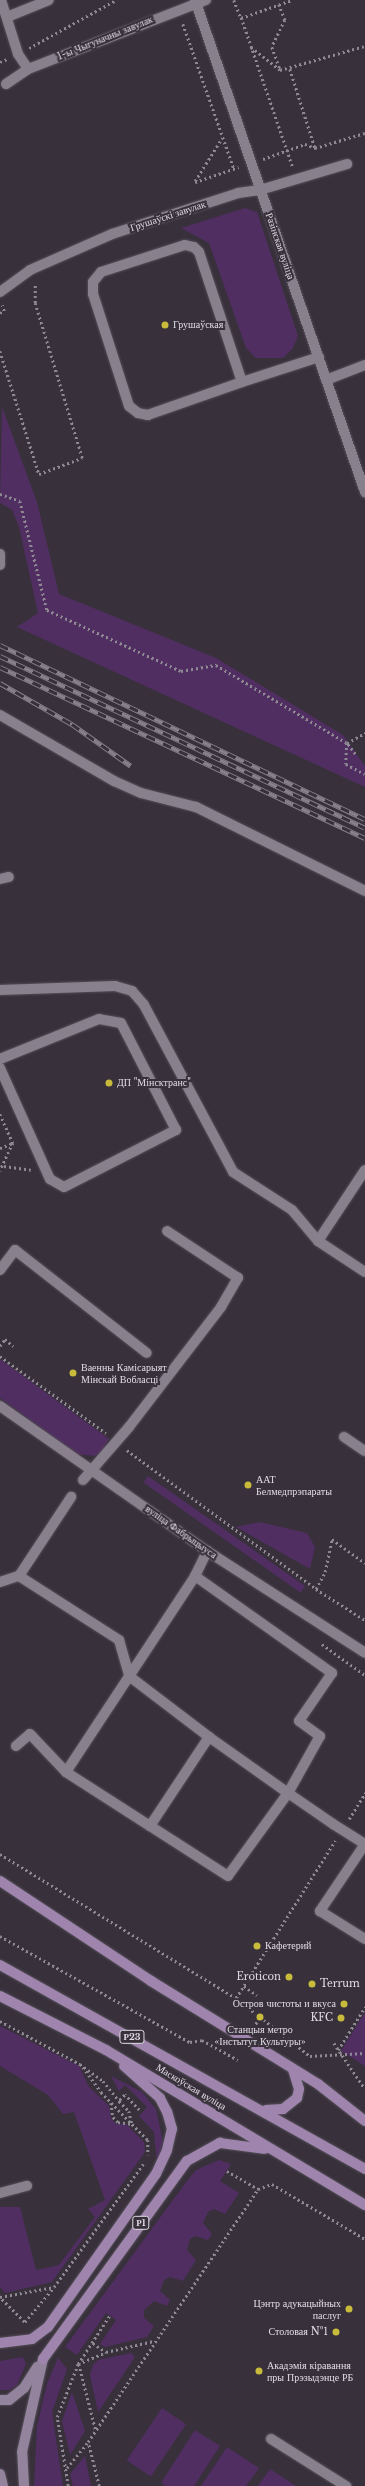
<!DOCTYPE html>
<html>
<head>
<meta charset="utf-8">
<style>
	body { margin:0 }
	#map { position:relative; width:365px; height:2486px; overflow:hidden; background:#38313c; font-family:"Libre Baskerville",serif }
	div>[style] { position:absolute }
	.green>* { inset:0; background:#502e61; transform-origin:0 0 }
	.path>* { height:2.5px; margin-top:-1.25px; transform-origin:0; background:repeating-linear-gradient(90deg,#8e8992 0 2px,transparent 0 5px) }
	.roads { filter:drop-shadow(0 0 1px #555059) drop-shadow(0 0 1px #555059) }
	.lane>* { height:10px; margin:-5px; padding:0 5px; transform-origin:5px; border-radius:5px; background:#88818d }
	.street>* { height:10px; margin:-5px; padding:0 5px; transform-origin:5px; border-radius:5px; background:#88818d }
	.secondary>* { height:10px; margin:-5px; padding:0 5px; transform-origin:5px; border-radius:5px; background:#93839d }
	.primary>* { height:10px; margin:-5px; padding:0 5px; transform-origin:5px; border-radius:5px; background:#9f85ad }
	.rail>* { height:4.5px; margin-top:-2.25px; transform-origin:0; background:repeating-linear-gradient(90deg,#38313c 0 9px,#86818a 0 18px); box-sizing:border-box; border-block:1px solid #86818a }
	.dots>* { width:11px; height:11px; translate:-50% -50%; box-sizing:border-box; border:2px solid #38313c; border-radius:50% }
	span { translate:-50% -50%; white-space:nowrap; text-align:center; line-height:1.15; -webkit-text-stroke:4px #38313c; paint-order:stroke }
	.shield-label span { padding:1px 3px; background:#38313c; border:1px solid; border-radius:3px; -webkit-text-stroke-width:0 }
	.shield-label { font-size:9px; color:#e0dce3; font-weight:700 }
	.street-label { font-size:10px; color:#e0dce3 }
	.poi-label { font-size:10px; color:#e0dce3 }
	.left { translate:0 -50%; text-align:left }
	.right { translate:-100% -50%; text-align:right }
</style>
</head>
<body>
<div id="map">
	<div class="green">
		<div style="clip-path:polygon(245px 208px,257px 212px,298px 336px,293px 348px,283px 358px,256px 358px,246px 348px,209px 243px,181px 228px)"></div>
		<div style="clip-path:polygon(2px 407px,37px 502px,59px 594px,216px 658px,343px 735px,365px 766px,365px 787px,17px 627px,38px 613px,19px 527px,12px 510px,0 503px)"></div>
		<div style="clip-path:polygon(0 1359px,109px 1439px,101px 1452px,95px 1456px,77px 1454px,0 1398px)"></div>
		<div style="left:148px;top:1476px;width:192px;height:8px;rotate:35deg"></div>
		<div style="clip-path:polygon(260px 1522px,307px 1533px,315px 1547px,310px 1569px,236px 1527px)"></div>
		<div style="clip-path:polygon(365px 2012px,365px 2066px,341px 2051px)"></div>
		<div style="clip-path:polygon(0 2026px,79px 2066px,89px 2087px,109px 2106px,111px 2118px,116px 2124px,126px 2124px,144px 2142px,145px 2152px,52px 2282px,5px 2293px,0 2287px,0 2207px,20px 2207px,36px 2270px,59px 2265px,95px 2217px,88px 2209px,105px 2200px,74px 2112px,63px 2114px,48px 2095px,0 2066px)"></div>
		<div style="clip-path:polygon(111px 2076px,142px 2092px,156px 2109px,163px 2142px,157px 2163px,154px 2132px,139px 2116px,147px 2107px,125px 2085px,119px 2091px)"></div>
		<div style="clip-path:polygon(219px 2160px,231px 2164px,220px 2181px,239px 2193px,225px 2214px,214px 2209px,208px 2212px,203px 2223px,212px 2234px,208px 2240px,196px 2236px,190px 2239px,187px 2250px,196px 2260px,183px 2281px,170px 2277px,164px 2280px,160px 2291px,170px 2300px,167px 2306px,154px 2301px,144px 2310px,144px 2318px,154px 2326px,147px 2337px,105px 2347px,100px 2344px,116px 2320px,106px 2313px,77px 2355px,65px 2347px,187px 2181px,196px 2170px)"></div>
		<div style="clip-path:polygon(131px 2353px,135px 2357px,98px 2412px,90px 2375px,93px 2365px,98px 2360px)"></div>
		<div style="clip-path:polygon(23px 2357px,26px 2364px,17px 2385px,10px 2390px,0 2390px,0 2361px)"></div>
		<div style="clip-path:polygon(58px 2358px,67px 2369px,52px 2412px,63px 2486px,34px 2486px,37px 2426px,47px 2384px)"></div>
		<div style="clip-path:polygon(72px 2392px,85px 2431px,70px 2455px,62px 2421px)"></div>
		<div style="left:162px;top:2408px;width:29px;height:63px;rotate:34deg"></div>
		<div style="clip-path:polygon(195px 2430px,220px 2446px,194px 2486px,166px 2486px,161px 2483px)"></div>
		<div style="clip-path:polygon(227px 2447px,259px 2468px,246px 2486px,201px 2486px)"></div>
		<div style="clip-path:polygon(85px 2456px,91px 2486px,73px 2486px,70px 2474px)"></div>
		<div style="clip-path:polygon(270px 2469px,296px 2486px,258px 2486px)"></div>
	</div>
	<div class="path">
		<div style="left:234px;top:0;width:19px;rotate:69deg"></div>
		<div style="left:279px;top:4px;width:17px;rotate:69deg"></div>
		<div style="left:285px;top:20px;width:30px;rotate:116deg"></div>
		<div style="left:272px;top:47px;width:23px;rotate:70deg"></div>
		<div style="left:183px;top:24px;width:154px;rotate:70.6deg"></div>
		<div style="left:251px;top:47px;width:37px;rotate:38deg"></div>
		<div style="left:280px;top:70px;width:88px;rotate:-15.8deg"></div>
		<div style="left:29px;top:48px;width:99px;rotate:-28.9deg"></div>
		<div style="left:0;top:62px;width:8px;rotate:-23deg"></div>
		<div style="left:290px;top:69px;width:83px;rotate:72.4deg"></div>
		<div style="left:263px;top:159px;width:45px;rotate:-19.7deg"></div>
		<div style="left:305px;top:144px;width:11px;rotate:22deg"></div>
		<div style="left:315px;top:148px;width:52px;rotate:-16.7deg"></div>
		<div style="left:292px;top:166px;width:157px;rotate:-109deg"></div>
		<div style="left:241px;top:18px;width:54px;rotate:-19.4deg"></div>
		<div style="left:195px;top:181px;width:51px;rotate:-57.9deg"></div>
		<div style="left:195px;top:182px;width:46px;rotate:-18.8deg"></div>
		<div style="left:0;top:313px;width:4px;rotate:-27deg"></div>
		<div style="left:4px;top:311px;width:6px;rotate:-108deg"></div>
		<div style="left:0;top:351px;width:129px;rotate:72.4deg"></div>
		<div style="left:39px;top:474px;width:46px;rotate:-20.4deg"></div>
		<div style="left:82px;top:458px;width:162px;rotate:-106.9deg"></div>
		<div style="left:35px;top:303px;width:19px;rotate:-90deg"></div>
		<div style="left:0;top:494px;width:21px;rotate:19deg"></div>
		<div style="left:20px;top:501px;width:112px;rotate:76.1deg"></div>
		<div style="left:47px;top:610px;width:147px;rotate:24.5deg"></div>
		<div style="left:181px;top:671px;width:36px;rotate:-10deg"></div>
		<div style="left:216px;top:665px;width:152px;rotate:30.8deg"></div>
		<div style="left:347px;top:743px;width:21px;rotate:93deg"></div>
		<div style="left:346px;top:764px;width:21px;rotate:28deg"></div>
		<div style="left:355px;top:754px;width:14px;rotate:-126deg"></div>
		<div style="left:347px;top:743px;width:21px;rotate:-29deg"></div>
		<div style="left:0;top:1114px;width:32px;rotate:66deg"></div>
		<div style="left:13px;top:1143px;width:31px;rotate:115deg"></div>
		<div style="left:0;top:1148px;width:14px;rotate:-21deg"></div>
		<div style="left:4px;top:1166px;width:27px;rotate:8deg"></div>
		<div style="left:0;top:1346px;width:9px;rotate:-54deg"></div>
		<div style="left:5px;top:1339px;width:11px;rotate:41deg"></div>
		<div style="left:0;top:1356px;width:131px;rotate:36deg"></div>
		<div style="left:127px;top:1450px;width:235px;rotate:36.3deg"></div>
		<div style="left:316px;top:1589px;width:58px;rotate:32.3deg"></div>
		<div style="left:316px;top:1589px;width:19px;rotate:-62deg"></div>
		<div style="left:325px;top:1572px;width:34px;rotate:-78deg"></div>
		<div style="left:332px;top:1539px;width:41px;rotate:36deg"></div>
		<div style="left:322px;top:1644px;width:53px;rotate:35.8deg"></div>
		<div style="left:349px;top:1819px;width:31px;rotate:-58deg"></div>
		<div style="left:0;top:1854px;width:276px;rotate:31.4deg"></div>
		<div style="left:236px;top:1998px;width:186px;rotate:-57.8deg"></div>
		<div style="left:0;top:1936px;width:218px;rotate:29.2deg"></div>
		<div style="left:190px;top:2042px;width:12px;rotate:-9deg"></div>
		<div style="left:202px;top:2040px;width:41px;rotate:29.1deg"></div>
		<div style="left:244px;top:1986px;width:16px;rotate:35deg"></div>
		<div style="left:236px;top:1998px;width:94px;rotate:38.1deg"></div>
		<div style="left:310px;top:2056px;width:55px;rotate:-3.1deg"></div>
		<div style="left:0;top:2021px;width:91px;rotate:28.3deg"></div>
		<div style="left:80px;top:2064px;width:29px;rotate:36deg"></div>
		<div style="left:103px;top:2081px;width:26px;rotate:51deg"></div>
		<div style="left:253px;top:2028px;width:13px;rotate:-58deg"></div>
		<div style="left:334px;top:2043px;width:55px;rotate:56deg"></div>
		<div style="left:338px;top:2050px;width:51px;rotate:-57.9deg"></div>
		<div style="left:83px;top:2067px;width:31px;rotate:54deg"></div>
		<div style="left:101px;top:2092px;width:45px;rotate:45.9deg"></div>
		<div style="left:111px;top:2103px;width:14px;rotate:82deg"></div>
		<div style="left:113px;top:2117px;width:7px;rotate:45deg"></div>
		<div style="left:118px;top:2122px;width:14px;rotate:8deg"></div>
		<div style="left:139px;top:2110px;width:21px;rotate:-133deg"></div>
		<div style="left:125px;top:2095px;width:8px;rotate:135deg"></div>
		<div style="left:119px;top:2101px;width:14px;rotate:45deg"></div>
		<div style="left:129px;top:2111px;width:13px;rotate:77deg"></div>
		<div style="left:132px;top:2124px;width:23px;rotate:45deg"></div>
		<div style="left:148px;top:2140px;width:15px;rotate:90deg"></div>
		<div style="left:227px;top:2171px;width:36px;rotate:30deg"></div>
		<div style="left:258px;top:2189px;width:15px;rotate:-20deg"></div>
		<div style="left:272px;top:2184px;width:108px;rotate:30.6deg"></div>
		<div style="left:0;top:2297px;width:55px;rotate:-10.5deg"></div>
		<div style="left:54px;top:2287px;width:152px;rotate:-54.1deg"></div>
		<div style="left:2px;top:2299px;width:33px;rotate:45deg"></div>
		<div style="left:25px;top:2322px;width:45px;rotate:-50.4deg"></div>
		<div style="left:93px;top:2343px;width:16px;rotate:35deg"></div>
		<div style="left:78px;top:2364px;width:30px;rotate:-23deg"></div>
		<div style="left:106px;top:2352px;width:49px;rotate:-12.9deg"></div>
		<div style="left:79px;top:2364px;width:69px;rotate:75.8deg"></div>
		<div style="left:67px;top:2468px;width:32px;rotate:-51deg"></div>
		<div style="left:68px;top:2486px;width:70px;rotate:-99.1deg"></div>
		<div style="left:57px;top:2417px;width:57px;rotate:-68.4deg"></div>
		<div style="left:78px;top:2364px;width:59px;rotate:-56.9deg"></div>
		<div style="left:99px;top:2486px;width:45px;rotate:-104deg"></div>
		<div style="left:88px;top:2442px;width:305px;rotate:-56.1deg"></div>
	</div>
	<div class="roads">
		<div class="lane">
			<div style="left:1px;top:0;width:57px;rotate:72.5deg"></div>
			<div style="left:18px;top:54px;width:18px;rotate:56deg"></div>
			<div style="left:7px;top:17px;width:45px;rotate:-22deg"></div>
			<div style="left:326px;top:380px;width:42px;rotate:-21deg"></div>
			<div style="left:242px;top:382px;width:100px;rotate:160.7deg"></div>
			<div style="left:148px;top:415px;width:10px;rotate:-169deg"></div>
			<div style="left:138px;top:413px;width:11px;rotate:-142deg"></div>
			<div style="left:129px;top:406px;width:118px;rotate:-107.8deg"></div>
			<div style="left:93px;top:294px;width:12px;rotate:-90deg"></div>
			<div style="left:93px;top:282px;width:13px;rotate:-51deg"></div>
			<div style="left:101px;top:272px;width:88px;rotate:-17.8deg"></div>
			<div style="left:185px;top:245px;width:9px;rotate:13deg"></div>
			<div style="left:194px;top:247px;width:7px;rotate:45deg"></div>
			<div style="left:199px;top:252px;width:137px;rotate:71.7deg"></div>
			<div style="left:242px;top:382px;width:81px;rotate:-18deg"></div>
			<div style="left:0;top:554px;width:11px;rotate:90deg"></div>
			<div style="left:0;top:715px;width:132px;rotate:30.1deg"></div>
			<div style="left:114px;top:781px;width:30px;rotate:24deg"></div>
			<div style="left:141px;top:793px;width:57px;rotate:14.3deg"></div>
			<div style="left:196px;top:807px;width:189px;rotate:26.4deg"></div>
			<div style="left:0;top:879px;width:9px;rotate:-13deg"></div>
			<div style="left:0;top:990px;width:115px;rotate:-2deg"></div>
			<div style="left:115px;top:986px;width:18px;rotate:16deg"></div>
			<div style="left:132px;top:991px;width:18px;rotate:49deg"></div>
			<div style="left:144px;top:1005px;width:189px;rotate:61.9deg"></div>
			<div style="left:233px;top:1172px;width:70px;rotate:32.8deg"></div>
			<div style="left:292px;top:1210px;width:40px;rotate:50deg"></div>
			<div style="left:318px;top:1241px;width:56px;rotate:33.4deg"></div>
			<div style="left:0;top:1068px;width:122px;rotate:65.8deg"></div>
			<div style="left:50px;top:1179px;width:16px;rotate:30deg"></div>
			<div style="left:64px;top:1187px;width:126px;rotate:-27deg"></div>
			<div style="left:176px;top:1130px;width:120px;rotate:-117.2deg"></div>
			<div style="left:121px;top:1023px;width:22px;rotate:-170deg"></div>
			<div style="left:318px;top:1241px;width:85px;rotate:-56.5deg"></div>
			<div style="left:0;top:1270px;width:25px;rotate:-53deg"></div>
			<div style="left:15px;top:1250px;width:167px;rotate:38deg"></div>
			<div style="left:344px;top:1437px;width:25px;rotate:34deg"></div>
			<div style="left:83px;top:1480px;width:70px;rotate:-49deg"></div>
			<div style="left:129px;top:1427px;width:151px;rotate:-52.5deg"></div>
			<div style="left:221px;top:1307px;width:34px;rotate:-60deg"></div>
			<div style="left:238px;top:1278px;width:85px;rotate:-146.5deg"></div>
			<div style="left:19px;top:1576px;width:119px;rotate:32.6deg"></div>
			<div style="left:119px;top:1640px;width:37px;rotate:74deg"></div>
			<div style="left:129px;top:1676px;width:101px;rotate:37.3deg"></div>
			<div style="left:195px;top:1576px;width:168px;rotate:35.3deg"></div>
			<div style="left:332px;top:1673px;width:58px;rotate:124.5deg"></div>
			<div style="left:299px;top:1721px;width:26px;rotate:36deg"></div>
			<div style="left:320px;top:1736px;width:65px;rotate:119.3deg"></div>
			<div style="left:288px;top:1793px;width:102px;rotate:125.9deg"></div>
			<div style="left:228px;top:1876px;width:93px;rotate:-147.3deg"></div>
			<div style="left:150px;top:1826px;width:107px;rotate:-56.5deg"></div>
			<div style="left:209px;top:1737px;width:97px;rotate:35.3deg"></div>
			<div style="left:288px;top:1793px;width:55px;rotate:34.6deg"></div>
			<div style="left:333px;top:1824px;width:38px;rotate:32deg"></div>
			<div style="left:365px;top:1844px;width:81px;rotate:123.9deg"></div>
			<div style="left:320px;top:1911px;width:53px;rotate:31.9deg"></div>
			<div style="left:0;top:1582px;width:20px;rotate:-18deg"></div>
			<div style="left:19px;top:1576px;width:95px;rotate:-56.6deg"></div>
			<div style="left:16px;top:1746px;width:18px;rotate:-41deg"></div>
			<div style="left:30px;top:1734px;width:52px;rotate:46.5deg"></div>
			<div style="left:150px;top:1826px;width:100px;rotate:-147.3deg"></div>
			<div style="left:66px;top:1772px;width:235px;rotate:-56.6deg"></div>
			<div style="left:195px;top:1576px;width:28px;rotate:-64deg"></div>
			<div style="left:0;top:2193px;width:28px;rotate:-15deg"></div>
			<div style="left:271px;top:2439px;width:89px;rotate:32.1deg"></div>
		</div>
		<div class="street">
			<div style="left:195px;top:0;width:521px;rotate:70.94deg"></div>
			<div style="left:6px;top:84px;width:27px;rotate:-34deg"></div>
			<div style="left:28px;top:69px;width:191px;rotate:-21.2deg"></div>
			<div style="left:0;top:292px;width:37px;rotate:-36deg"></div>
			<div style="left:30px;top:270px;width:90px;rotate:-23.7deg"></div>
			<div style="left:112px;top:234px;width:133px;rotate:-18deg"></div>
			<div style="left:238px;top:193px;width:22px;rotate:-8deg"></div>
			<div style="left:260px;top:190px;width:91px;rotate:-16.6deg"></div>
			<div style="left:0;top:1059px;width:107px;rotate:-22deg"></div>
			<div style="left:0;top:1406px;width:253px;rotate:35deg"></div>
			<div style="left:207px;top:1551px;width:188px;rotate:32.8deg"></div>
		</div>
		<div class="secondary">
			<div style="left:0;top:2400px;width:9px"></div>
			<div style="left:9px;top:2400px;width:19px;rotate:-39deg"></div>
			<div style="left:24px;top:2388px;width:25px;rotate:-58deg"></div>
			<div style="left:0;top:2474px;width:12px;rotate:76deg"></div>
			<div style="left:24px;top:2486px;width:34px;rotate:-93deg"></div>
			<div style="left:22px;top:2452px;width:95px;rotate:-77.3deg"></div>
		</div>
		<div class="primary">
			<div style="left:0;top:1881px;width:181px;rotate:33.5deg"></div>
			<div style="left:151px;top:1981px;width:196px;rotate:31.7deg"></div>
			<div style="left:318px;top:2084px;width:60px;rotate:38.2deg"></div>
			<div style="left:0;top:1965px;width:418px;rotate:29.2deg"></div>
			<div style="left:0;top:1996px;width:119px;rotate:27deg"></div>
			<div style="left:106px;top:2050px;width:302px;rotate:30.9deg"></div>
			<div style="left:266px;top:2110px;width:17px;rotate:-3deg"></div>
			<div style="left:283px;top:2109px;width:18px;rotate:-38deg"></div>
			<div style="left:297px;top:2098px;width:9px;rotate:-77deg"></div>
			<div style="left:299px;top:2089px;width:21px;rotate:-107deg"></div>
			<div style="left:0;top:2343px;width:32px;rotate:-7deg"></div>
			<div style="left:32px;top:2339px;width:20px;rotate:-37deg"></div>
			<div style="left:48px;top:2327px;width:187px;rotate:-54.8deg"></div>
			<div style="left:156px;top:2174px;width:26px;rotate:-65deg"></div>
			<div style="left:167px;top:2150px;width:22px;rotate:-77deg"></div>
			<div style="left:172px;top:2129px;width:18px;rotate:-106deg"></div>
			<div style="left:167px;top:2112px;width:16px;rotate:-117deg"></div>
			<div style="left:160px;top:2098px;width:48px;rotate:-138.4deg"></div>
			<div style="left:43px;top:2359px;width:245px;rotate:-54deg"></div>
			<div style="left:187px;top:2161px;width:38px;rotate:-29deg"></div>
			<div style="left:220px;top:2143px;width:45px;rotate:7.6deg"></div>
		</div>
	</div>
	<div class="rail">
		<div style="left:0;top:645px;width:404px;rotate:25.5deg"></div>
		<div style="left:0;top:656px;width:403px;rotate:25.2deg"></div>
		<div style="left:0;top:667px;width:403px;rotate:25.1deg"></div>
		<div style="left:0;top:683px;width:83px;rotate:29.7deg"></div>
		<div style="left:72px;top:724px;width:72px;rotate:35.4deg"></div>
	</div>
	<div class="dots">
		<div style="left:165px;top:325px;background:#c8bb3b"></div>
		<div style="left:109px;top:1083px;background:#c8bb3b"></div>
		<div style="left:73px;top:1373px;background:#c8bb3b"></div>
		<div style="left:248px;top:1485px;background:#c8bb3b"></div>
		<div style="left:257px;top:1946px;background:#c8bb3b"></div>
		<div style="left:289px;top:1977px;background:#c8bb3b"></div>
		<div style="left:312px;top:1984px;background:#c8bb3b"></div>
		<div style="left:344px;top:2004px;background:#c8bb3b"></div>
		<div style="left:260px;top:2017px;background:#c8bb3b"></div>
		<div style="left:341px;top:2018px;background:#c8bb3b"></div>
		<div style="left:349px;top:2309px;background:#c8bb3b"></div>
		<div style="left:336px;top:2332px;background:#c8bb3b"></div>
		<div style="left:259px;top:2371px;background:#c8bb3b"></div>
	</div>
	<div class="shield-label">
		<span style="left:132px;top:2037px">Р23</span>
		<span style="left:141px;top:2223px">Р1</span>
	</div>
	<div class="street-label">
		<span style="left:105px;top:38px;rotate:-22deg">1-ы Чыгуначны завулак</span>
		<span style="left:168px;top:216px;rotate:-18deg">Грушаўскі завулак</span>
		<span style="left:280px;top:246px;rotate:71deg">Разінская вуліца</span>
		<span style="left:181px;top:1532px;rotate:35deg">вуліца Фабрыцыуса</span>
		<span style="left:191px;top:2087px;rotate:31deg">Маскоўская вуліца</span>
	</div>
	<div class="poi-label">
		<span class="left" style="left:173px;top:325px">Грушаўская</span>
		<span class="left" style="left:117px;top:1083px">ДП "Мінсктранс"</span>
		<span class="left" style="left:81px;top:1373px">Ваенны Камісарыят<br>Мінскай Вобласці</span>
		<span class="left" style="left:256px;top:1485px">ААТ<br>Белмедпрэпараты</span>
		<span class="left" style="left:265px;top:1946px">Кафетерий</span>
		<span class="right" style="left:281px;top:1977px">Eroticon</span>
		<span class="left" style="left:320px;top:1984px">Terrum</span>
		<span class="right" style="left:336px;top:2004px">Остров чистоты и вкуса</span>
		<span class="right" style="left:333px;top:2018px">KFC</span>
		<span style="left:260px;top:2035px">Станцыя метро<br>«Інстытут Культуры»</span>
		<span class="right" style="left:341px;top:2309px">Цэнтр адукацыйных<br>паслуг</span>
		<span class="right" style="left:328px;top:2332px">Столовая №1</span>
		<span class="left" style="left:267px;top:2371px">Акадэмія кіравання<br>пры Прэзыдэнце РБ</span>
	</div>
</div>
</body>
</html>
